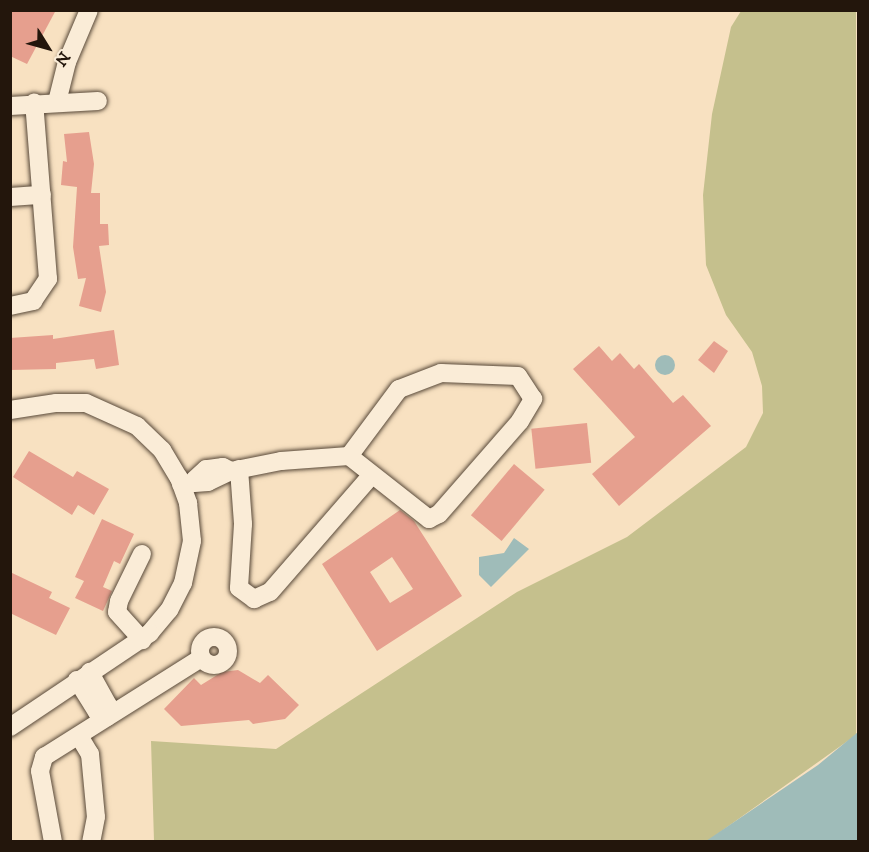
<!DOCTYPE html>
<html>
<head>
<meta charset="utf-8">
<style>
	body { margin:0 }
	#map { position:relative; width:869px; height:852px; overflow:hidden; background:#f8e1c1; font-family:"IM FELL DW Pica",serif }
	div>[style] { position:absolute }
	.green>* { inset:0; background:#c5c08d }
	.water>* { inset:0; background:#9fbcb9 }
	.round { border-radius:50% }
	.building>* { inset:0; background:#e69f8e; transform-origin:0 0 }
	.roads { filter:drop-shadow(0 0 2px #584939) drop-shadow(0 0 2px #584939) }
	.minor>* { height:18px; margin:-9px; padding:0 9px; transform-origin:9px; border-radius:9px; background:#faecd7 }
	.minor>.ring { margin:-9px; padding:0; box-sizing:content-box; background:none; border:18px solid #faecd7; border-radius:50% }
	span { translate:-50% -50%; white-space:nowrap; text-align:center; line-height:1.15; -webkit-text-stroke:6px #faecd7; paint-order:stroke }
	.frame { position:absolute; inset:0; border:12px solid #23160c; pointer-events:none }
	.north { position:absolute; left:18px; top:18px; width:60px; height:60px; -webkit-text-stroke:4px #faecd7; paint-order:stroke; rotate:127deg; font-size:16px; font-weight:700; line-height:24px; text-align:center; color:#23160c }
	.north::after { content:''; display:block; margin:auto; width:21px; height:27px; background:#23160c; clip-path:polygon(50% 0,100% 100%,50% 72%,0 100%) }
</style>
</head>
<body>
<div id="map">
	<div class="green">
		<div style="clip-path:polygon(856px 10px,856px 735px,706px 842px,154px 841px,151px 741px,276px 749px,517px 592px,627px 537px,746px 447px,763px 413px,762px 386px,752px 352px,726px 315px,706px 265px,703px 195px,712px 114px,731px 27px,741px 11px)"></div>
	</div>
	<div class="water">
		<div class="round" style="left:655px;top:355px;width:20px;height:20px"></div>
		<div style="clip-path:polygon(514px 538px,529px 549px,491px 587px,479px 575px,479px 557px,504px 553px)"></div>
		<div style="clip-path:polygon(858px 732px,858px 841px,706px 841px,818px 765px)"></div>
	</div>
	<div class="building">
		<div style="clip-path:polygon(10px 10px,56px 10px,27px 64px,10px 56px)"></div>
		<div style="clip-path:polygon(89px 132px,94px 164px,91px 193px,100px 193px,100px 224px,108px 224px,109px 245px,99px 246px,106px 292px,101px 312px,79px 306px,86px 278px,78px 279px,73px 247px,77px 187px,61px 185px,63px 161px,67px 162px,64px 134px)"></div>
		<div style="clip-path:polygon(114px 330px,119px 365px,96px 369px,94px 359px,56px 363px,56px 369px,10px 370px,10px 338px,53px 335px,53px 339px)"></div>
		<div style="clip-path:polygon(714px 341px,728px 351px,714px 373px,698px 360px)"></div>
		<div style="clip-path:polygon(599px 346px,612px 361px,620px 353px,634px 369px,639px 364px,673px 403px,683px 395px,711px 426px,619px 506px,592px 474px,635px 437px,573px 369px)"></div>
		<div style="left:587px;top:423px;width:40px;height:56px;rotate:84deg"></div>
		<div style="clip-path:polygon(29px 451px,73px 477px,77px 471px,109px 489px,94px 515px,78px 505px,72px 515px,13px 477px)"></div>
		<div style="left:514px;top:464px;width:40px;height:67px;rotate:40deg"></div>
		<div style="clip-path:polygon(evenodd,400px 510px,414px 521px,462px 596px,377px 651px,322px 564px,400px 510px,392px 557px,413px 589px,390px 603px,370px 572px,392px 557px)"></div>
		<div style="clip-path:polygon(102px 519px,134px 534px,120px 564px,114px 561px,103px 587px,112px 591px,103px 611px,75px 598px,84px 581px,75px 577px)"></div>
		<div style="clip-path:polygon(10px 572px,52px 592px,49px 598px,70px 608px,56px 635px,10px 613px)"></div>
		<div style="clip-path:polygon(238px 670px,260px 683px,268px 675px,299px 705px,285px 719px,253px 724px,249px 720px,181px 726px,164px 709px,194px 678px,201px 685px,222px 672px)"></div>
	</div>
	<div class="roads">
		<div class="minor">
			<div style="left:57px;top:102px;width:41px;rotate:-76deg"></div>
			<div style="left:67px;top:62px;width:56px;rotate:-67.1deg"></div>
			<div style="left:10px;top:106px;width:88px;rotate:-3.3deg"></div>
			<div style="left:10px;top:197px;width:32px;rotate:-4deg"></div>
			<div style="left:10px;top:306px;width:24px;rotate:-12deg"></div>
			<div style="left:33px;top:301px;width:27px;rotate:-56deg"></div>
			<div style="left:48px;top:279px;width:177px;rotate:-94.5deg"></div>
			<div style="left:10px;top:410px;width:47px;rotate:-8.7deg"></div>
			<div style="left:56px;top:403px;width:30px"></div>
			<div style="left:86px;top:403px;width:56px;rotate:24.3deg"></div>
			<div style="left:137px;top:426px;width:35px;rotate:44deg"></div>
			<div style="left:162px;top:450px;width:33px;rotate:59deg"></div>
			<div style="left:179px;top:478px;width:27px;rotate:70deg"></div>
			<div style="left:188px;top:503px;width:38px;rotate:84deg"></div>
			<div style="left:192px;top:541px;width:43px;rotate:102.1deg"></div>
			<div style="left:183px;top:583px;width:30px;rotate:117deg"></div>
			<div style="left:169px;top:610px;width:30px;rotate:130deg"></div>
			<div style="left:150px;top:633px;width:169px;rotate:146.1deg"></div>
			<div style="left:239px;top:469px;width:55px;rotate:85.8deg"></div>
			<div style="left:243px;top:524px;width:64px;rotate:93.6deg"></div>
			<div style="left:239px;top:588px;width:19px;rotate:36deg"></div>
			<div style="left:254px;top:599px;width:17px;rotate:-24deg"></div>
			<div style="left:270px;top:592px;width:154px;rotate:-49deg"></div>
			<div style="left:231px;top:471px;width:51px;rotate:-11.3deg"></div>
			<div style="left:281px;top:461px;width:68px;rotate:-4.2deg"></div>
			<div style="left:349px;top:456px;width:102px;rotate:38.2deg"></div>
			<div style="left:429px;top:519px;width:11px;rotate:-27deg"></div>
			<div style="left:439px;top:514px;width:123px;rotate:-48.9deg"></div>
			<div style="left:520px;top:421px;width:26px;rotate:-59deg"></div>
			<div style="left:533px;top:399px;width:27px;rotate:-123deg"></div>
			<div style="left:518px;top:376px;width:77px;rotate:-177.8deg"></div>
			<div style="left:441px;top:373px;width:45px;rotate:159.1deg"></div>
			<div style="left:399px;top:389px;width:84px;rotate:126.7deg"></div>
			<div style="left:181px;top:484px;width:27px;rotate:-4deg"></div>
			<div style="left:208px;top:482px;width:25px;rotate:-26deg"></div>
			<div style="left:231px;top:471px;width:9px;rotate:-153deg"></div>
			<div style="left:223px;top:467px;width:17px;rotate:173deg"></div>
			<div style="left:206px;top:469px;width:16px;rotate:137deg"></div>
			<div style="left:142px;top:554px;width:52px;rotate:116.1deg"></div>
			<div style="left:119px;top:601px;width:11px;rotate:100deg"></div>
			<div style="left:117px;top:612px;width:38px;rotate:48deg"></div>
			<div class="ring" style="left:200px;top:637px;width:10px;height:10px"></div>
			<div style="left:77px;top:680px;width:38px;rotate:58deg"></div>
			<div style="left:97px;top:712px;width:11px;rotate:27deg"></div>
			<div style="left:107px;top:717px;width:12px;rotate:-85deg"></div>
			<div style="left:108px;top:705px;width:38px;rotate:-119deg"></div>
			<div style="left:79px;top:736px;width:21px;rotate:59deg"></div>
			<div style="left:90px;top:754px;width:63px;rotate:84.6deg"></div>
			<div style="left:96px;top:817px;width:25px;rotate:101deg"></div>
			<div style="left:53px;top:842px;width:72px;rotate:-100.4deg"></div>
			<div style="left:40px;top:771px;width:15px;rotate:-74deg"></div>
			<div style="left:44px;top:757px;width:186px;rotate:-32.2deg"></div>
		</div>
	</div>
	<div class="frame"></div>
	<div class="north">N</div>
</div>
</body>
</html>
